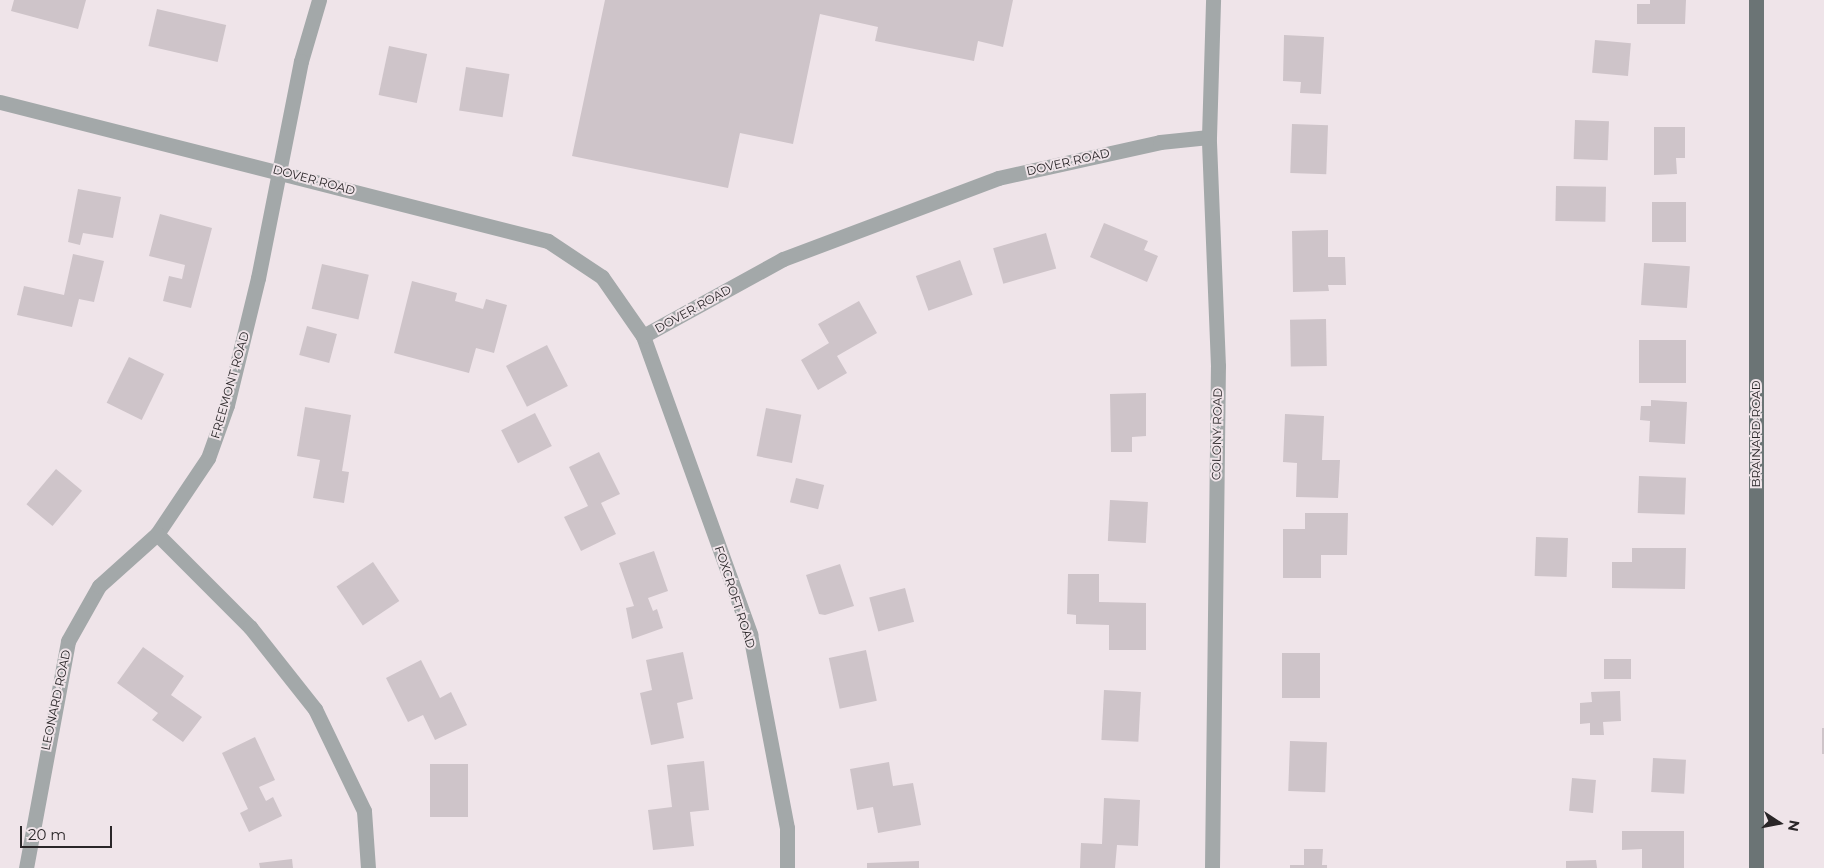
<!DOCTYPE html>
<html>
<head>
<meta charset="utf-8">
<style>
	body { margin:0 }
	#map { position:relative; width:1824px; height:868px; overflow:hidden; background:#efe4e9; font-family:Montserrat,sans-serif }
	div>[style] { position:absolute }
	.building>* { inset:0; background:#cec4c9; transform-origin:0 0 }
	.minor>* { height:15px; margin:-7.5px; padding:0 7.5px; transform-origin:7.5px; border-radius:7.5px; background:#a3a8a9 }
	.major>* { height:15px; margin:-7.5px; padding:0 7.5px; transform-origin:7.5px; border-radius:7.5px; background:#6b7475 }
	span { translate:-50% -50%; white-space:nowrap; text-align:center; line-height:1.15; -webkit-text-stroke:4px #efe4e9; paint-order:stroke }
	.street-label { font-size:12px; color:#2a2628 }
	.north { position:absolute; left:1754px; top:798px; width:50px; height:50px; -webkit-text-stroke:4px #efe4e9; paint-order:stroke; rotate:101deg; font-size:14px; font-weight:700; line-height:20px; text-align:center; color:#2a2628 }
	.north::after { content:''; display:block; margin:auto; width:18px; height:22px; background:#2a2628; clip-path:polygon(50% 0,100% 100%,50% 72%,0 100%) }
	.scale { position:absolute; left:20px; top:826px; width:92px; height:22px; box-sizing:border-box; border:2px solid #2a2628; border-top:0; padding-left:6px; font-size:15px; line-height:18px; white-space:nowrap; color:#2a2628; -webkit-text-stroke:4px #efe4e9; paint-order:stroke }
</style>
</head>
<body>
<div id="map">
	<div class="building">
		<div style="clip-path:polygon(14px 0,86px 0,78px 29px,11px 11px)"></div>
		<div style="clip-path:polygon(605px 0,1013px 0,1003px 47px,978px 41px,974px 61px,875px 41px,878px 27px,820px 14px,793px 144px,740px 133px,728px 188px,572px 156px)"></div>
		<div style="clip-path:polygon(1650px 0,1686px 0,1685px 24px,1637px 24px,1637px 4px,1650px 4px)"></div>
		<div style="left:157px;top:9px;width:71px;height:38px;rotate:13deg"></div>
		<div style="clip-path:polygon(1284px 35px,1324px 37px,1321px 94px,1300px 93px,1301px 82px,1283px 81px)"></div>
		<div style="left:1595px;top:40px;width:36px;height:33px;rotate:5deg"></div>
		<div style="left:389px;top:46px;width:39px;height:50px;rotate:12deg"></div>
		<div style="left:466px;top:67px;width:44px;height:44px;rotate:9deg"></div>
		<div style="left:1575px;top:120px;width:34px;height:39px;rotate:2deg"></div>
		<div style="left:1292px;top:124px;width:36px;height:49px;rotate:2deg"></div>
		<div style="clip-path:polygon(1654px 127px,1685px 127px,1685px 158px,1676px 158px,1677px 174px,1654px 175px)"></div>
		<div style="left:1556px;top:186px;width:50px;height:35px;rotate:1deg"></div>
		<div style="clip-path:polygon(78px 189px,121px 197px,113px 238px,83px 233px,80px 245px,68px 242px)"></div>
		<div style="left:1686px;top:202px;width:40px;height:34px;rotate:90deg"></div>
		<div style="clip-path:polygon(160px 214px,212px 228px,191px 308px,163px 301px,169px 276px,182px 279px,185px 265px,149px 256px)"></div>
		<div style="clip-path:polygon(1104px 223px,1148px 241px,1144px 250px,1158px 256px,1147px 282px,1090px 257px)"></div>
		<div style="clip-path:polygon(1328px 230px,1328px 257px,1345px 257px,1346px 285px,1328px 285px,1329px 291px,1293px 292px,1292px 231px)"></div>
		<div style="left:1046px;top:233px;width:37px;height:55px;rotate:74deg"></div>
		<div style="clip-path:polygon(73px 254px,104px 261px,94px 302px,79px 299px,72px 327px,17px 315px,24px 286px,64px 295px)"></div>
		<div style="left:960px;top:260px;width:37px;height:47px;rotate:70deg"></div>
		<div style="left:1644px;top:263px;width:46px;height:42px;rotate:4deg"></div>
		<div style="left:322px;top:264px;width:48px;height:46px;rotate:13deg"></div>
		<div style="clip-path:polygon(412px 281px,457px 293px,455px 301px,483px 309px,486px 299px,507px 305px,494px 353px,476px 348px,469px 373px,394px 353px)"></div>
		<div style="clip-path:polygon(859px 301px,877px 333px,837px 356px,847px 373px,818px 390px,801px 360px,829px 343px,818px 324px)"></div>
		<div style="left:1326px;top:319px;width:47px;height:36px;rotate:89deg"></div>
		<div style="left:307px;top:326px;width:31px;height:30px;rotate:15deg"></div>
		<div style="left:1639px;top:340px;width:47px;height:43px"></div>
		<div style="left:547px;top:345px;width:46px;height:46px;rotate:63deg"></div>
		<div style="left:129px;top:357px;width:39px;height:51px;rotate:26deg"></div>
		<div style="clip-path:polygon(1146px 393px,1146px 436px,1132px 437px,1132px 452px,1111px 452px,1110px 394px)"></div>
		<div style="clip-path:polygon(1651px 400px,1687px 402px,1685px 444px,1649px 442px,1650px 421px,1640px 420px,1641px 406px,1651px 406px)"></div>
		<div style="clip-path:polygon(305px 407px,351px 415px,342px 471px,349px 472px,344px 503px,313px 498px,320px 460px,297px 456px)"></div>
		<div style="left:766px;top:408px;width:36px;height:49px;rotate:11deg"></div>
		<div style="left:535px;top:413px;width:37px;height:38px;rotate:63deg"></div>
		<div style="clip-path:polygon(1285px 414px,1324px 416px,1322px 460px,1340px 460px,1338px 498px,1296px 497px,1297px 463px,1283px 462px)"></div>
		<div style="clip-path:polygon(599px 452px,620px 494px,601px 503px,616px 534px,581px 551px,564px 517px,588px 506px,569px 467px)"></div>
		<div style="left:56px;top:469px;width:34px;height:46px;rotate:40deg"></div>
		<div style="left:1639px;top:476px;width:47px;height:37px;rotate:2deg"></div>
		<div style="left:796px;top:478px;width:29px;height:25px;rotate:14deg"></div>
		<div style="left:1110px;top:500px;width:38px;height:41px;rotate:3deg"></div>
		<div style="clip-path:polygon(1305px 513px,1348px 513px,1347px 555px,1321px 555px,1321px 578px,1283px 578px,1283px 529px,1305px 529px)"></div>
		<div style="left:1536px;top:537px;width:32px;height:39px;rotate:2deg"></div>
		<div style="clip-path:polygon(1632px 548px,1686px 548px,1685px 589px,1612px 588px,1612px 562px,1632px 562px)"></div>
		<div style="clip-path:polygon(654px 551px,668px 591px,648px 598px,653px 611px,657px 609px,663px 628px,632px 639px,626px 608px,634px 606px,619px 563px)"></div>
		<div style="left:373px;top:562px;width:47px;height:44px;rotate:56deg"></div>
		<div style="clip-path:polygon(840px 564px,854px 606px,825px 615px,819px 614px,806px 575px)"></div>
		<div style="clip-path:polygon(1068px 574px,1099px 574px,1099px 602px,1146px 603px,1146px 650px,1109px 650px,1109px 625px,1076px 624px,1076px 615px,1067px 614px)"></div>
		<div style="left:905px;top:588px;width:35px;height:37px;rotate:75deg"></div>
		<div style="clip-path:polygon(143px 647px,184px 676px,171px 695px,202px 717px,183px 742px,152px 720px,158px 713px,117px 683px)"></div>
		<div style="left:866px;top:650px;width:52px;height:38px;rotate:78deg"></div>
		<div style="clip-path:polygon(683px 652px,693px 699px,677px 703px,684px 738px,651px 745px,640px 693px,652px 690px,646px 660px)"></div>
		<div style="left:1282px;top:653px;width:38px;height:45px"></div>
		<div style="left:1604px;top:659px;width:27px;height:20px"></div>
		<div style="clip-path:polygon(421px 660px,440px 698px,451px 692px,467px 725px,435px 740px,423px 715px,408px 722px,386px 678px)"></div>
		<div style="left:1104px;top:690px;width:37px;height:50px;rotate:3deg"></div>
		<div style="clip-path:polygon(1620px 691px,1621px 721px,1603px 722px,1604px 735px,1590px 735px,1590px 723px,1580px 724px,1580px 703px,1592px 702px,1591px 692px)"></div>
		<div style="left:1822px;top:728px;width:2px;height:26px"></div>
		<div style="clip-path:polygon(255px 737px,275px 780px,259px 787px,266px 801px,273px 797px,282px 816px,249px 832px,240px 813px,248px 809px,222px 753px)"></div>
		<div style="left:1290px;top:741px;width:37px;height:50px;rotate:2deg"></div>
		<div style="left:1653px;top:758px;width:33px;height:34px;rotate:3deg"></div>
		<div style="clip-path:polygon(704px 761px,709px 810px,690px 812px,694px 846px,653px 850px,648px 810px,672px 807px,667px 765px)"></div>
		<div style="clip-path:polygon(889px 762px,893px 786px,913px 783px,921px 825px,878px 833px,873px 807px,857px 810px,850px 769px)"></div>
		<div style="left:430px;top:764px;width:38px;height:53px"></div>
		<div style="left:1572px;top:778px;width:24px;height:33px;rotate:5deg"></div>
		<div style="clip-path:polygon(1104px 798px,1140px 800px,1138px 846px,1117px 845px,1115px 868px,1080px 868px,1081px 843px,1102px 844px)"></div>
		<div style="clip-path:polygon(1622px 831px,1684px 831px,1684px 868px,1642px 868px,1642px 849px,1622px 850px)"></div>
		<div style="clip-path:polygon(1304px 849px,1323px 849px,1322px 865px,1327px 865px,1327px 868px,1290px 868px,1290px 865px,1304px 865px)"></div>
		<div style="clip-path:polygon(292px 859px,293px 868px,260px 868px,259px 863px)"></div>
		<div style="clip-path:polygon(1596px 860px,1597px 868px,1566px 868px,1566px 861px)"></div>
		<div style="clip-path:polygon(919px 861px,919px 868px,867px 868px,867px 863px)"></div>
	</div>
	<div class="minor">
		<div style="left:319px;top:0;width:64px;rotate:106.4deg"></div>
		<div style="left:301px;top:61px;width:221px;rotate:101.2deg"></div>
		<div style="left:258px;top:278px;width:131px;rotate:103.7deg"></div>
		<div style="left:227px;top:405px;width:56px;rotate:109.7deg"></div>
		<div style="left:208px;top:458px;width:92px;rotate:123.9deg"></div>
		<div style="left:157px;top:534px;width:132px;rotate:45deg"></div>
		<div style="left:250px;top:627px;width:105px;rotate:51.6deg"></div>
		<div style="left:315px;top:709px;width:113px;rotate:64.3deg"></div>
		<div style="left:364px;top:811px;width:57px;rotate:86deg"></div>
		<div style="left:0;top:102px;width:565px;rotate:14.23deg"></div>
		<div style="left:548px;top:241px;width:65px;rotate:33.7deg"></div>
		<div style="left:602px;top:277px;width:72px;rotate:55.2deg"></div>
		<div style="left:643px;top:336px;width:317px;rotate:70.2deg"></div>
		<div style="left:750px;top:634px;width:197px;rotate:79.2deg"></div>
		<div style="left:787px;top:828px;width:40px;rotate:90deg"></div>
		<div style="left:643px;top:336px;width:160px;rotate:-28.8deg"></div>
		<div style="left:783px;top:259px;width:230px;rotate:-20.6deg"></div>
		<div style="left:998px;top:178px;width:166px;rotate:-12.5deg"></div>
		<div style="left:1160px;top:142px;width:49px;rotate:-5.8deg"></div>
		<div style="left:26px;top:868px;width:231px;rotate:-79.5deg"></div>
		<div style="left:68px;top:641px;width:63px;rotate:-60.6deg"></div>
		<div style="left:99px;top:586px;width:78px;rotate:-41.9deg"></div>
		<div style="left:1212px;top:868px;width:502px;rotate:-89.32deg"></div>
		<div style="left:1218px;top:366px;width:229px;rotate:-92.3deg"></div>
		<div style="left:1209px;top:137px;width:137px;rotate:-88.3deg"></div>
	</div>
	<div class="major">
		<div style="left:1756px;top:0;width:868px;rotate:90deg"></div>
	</div>
	<div class="street-label">
		<span style="left:1068px;top:162px;rotate:-13deg">DOVER ROAD</span>
		<span style="left:314px;top:180px;rotate:15deg">DOVER ROAD</span>
		<span style="left:693px;top:309px;rotate:-29deg">DOVER ROAD</span>
		<span style="left:230px;top:385px;rotate:-74deg">FREEMONT ROAD</span>
		<span style="left:1217px;top:434px;rotate:-89deg">COLONY ROAD</span>
		<span style="left:1756px;top:434px;rotate:-90deg">BRAINARD ROAD</span>
		<span style="left:735px;top:597px;rotate:72deg">FOXCROFT ROAD</span>
		<span style="left:56px;top:700px;rotate:-78deg">LEONARD ROAD</span>
	</div>
	<div class="north">N</div>
	<div class="scale">20 m</div>
</div>
</body>
</html>
